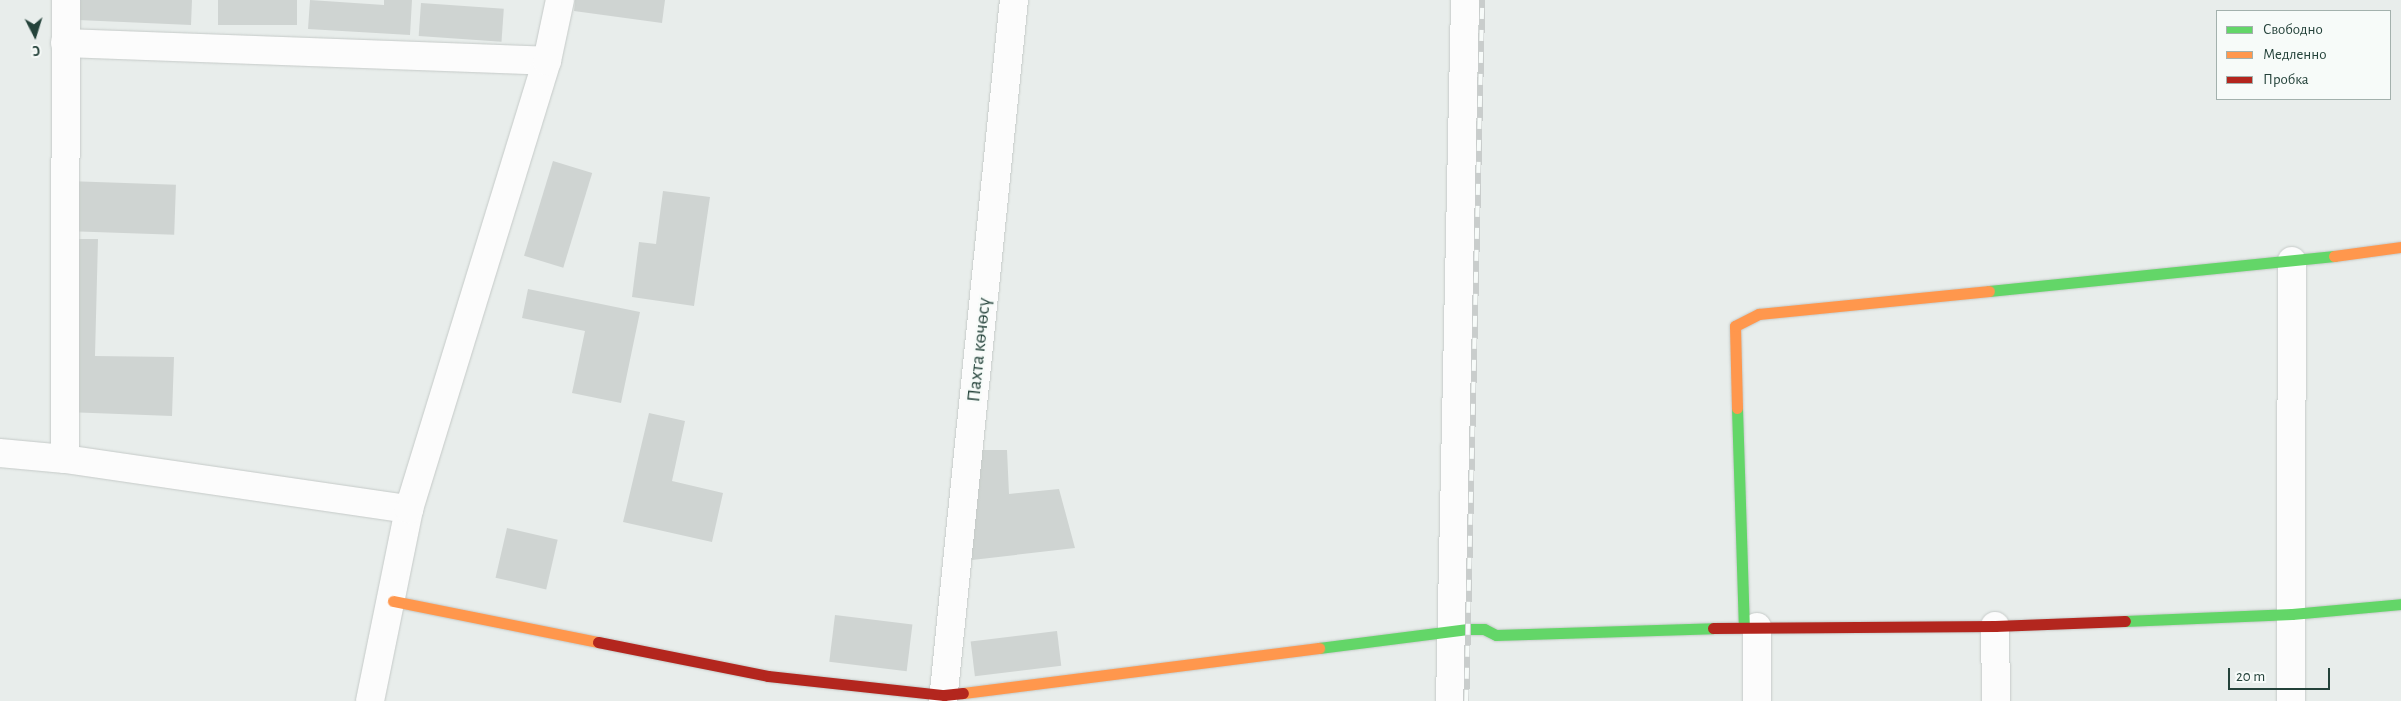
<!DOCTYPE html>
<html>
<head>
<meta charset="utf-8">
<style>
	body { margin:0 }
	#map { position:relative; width:2401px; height:701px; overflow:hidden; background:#e8edeb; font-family:"Alegreya Sans",sans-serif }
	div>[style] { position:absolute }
	.building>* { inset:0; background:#cfd4d2; transform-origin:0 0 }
	.roads { filter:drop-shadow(0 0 1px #c5cac8) drop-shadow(0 0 1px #c5cac8) }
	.street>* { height:28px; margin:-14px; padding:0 14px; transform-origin:14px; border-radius:14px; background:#fcfcfc }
	.fast>* { height:11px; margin:-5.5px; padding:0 5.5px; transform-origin:5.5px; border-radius:5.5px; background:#63d668 }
	.slow>* { height:11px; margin:-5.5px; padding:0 5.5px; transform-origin:5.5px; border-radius:5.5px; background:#ff974d }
	.jam>* { height:11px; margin:-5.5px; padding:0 5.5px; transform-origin:5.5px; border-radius:5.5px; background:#b3261e }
	.rail>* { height:5.5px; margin-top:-2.75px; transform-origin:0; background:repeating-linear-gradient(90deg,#f7fbf9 0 11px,#c9cdcc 0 22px); box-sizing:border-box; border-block:1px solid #c9cdcc }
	span { translate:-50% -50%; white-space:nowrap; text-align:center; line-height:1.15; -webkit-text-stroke:4px #f7fbf9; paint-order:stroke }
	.street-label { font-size:20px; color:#24423a }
	.legend { position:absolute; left:2216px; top:10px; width:175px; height:90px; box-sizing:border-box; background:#f7fbf9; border:1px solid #a3b1ad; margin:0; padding:6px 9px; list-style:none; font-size:15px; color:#24423a }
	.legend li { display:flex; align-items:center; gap:10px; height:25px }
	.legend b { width:25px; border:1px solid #a3b1ad }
	.north { position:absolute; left:10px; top:10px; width:50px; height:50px; -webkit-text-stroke:4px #f7fbf9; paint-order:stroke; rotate:175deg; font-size:14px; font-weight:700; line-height:20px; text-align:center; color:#24423a }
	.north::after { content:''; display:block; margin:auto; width:18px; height:22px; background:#24423a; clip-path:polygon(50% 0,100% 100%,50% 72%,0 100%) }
	.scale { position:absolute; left:2228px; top:668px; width:102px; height:22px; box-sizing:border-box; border:2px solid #24423a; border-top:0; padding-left:6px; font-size:15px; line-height:18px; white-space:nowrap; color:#24423a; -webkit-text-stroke:4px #f7fbf9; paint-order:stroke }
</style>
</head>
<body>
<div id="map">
	<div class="building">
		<div style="clip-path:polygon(79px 0,192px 0,191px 25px,78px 20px)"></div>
		<div style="left:218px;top:0;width:79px;height:25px"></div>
		<div style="clip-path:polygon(310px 0,384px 5px,384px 0,412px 0,410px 35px,308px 29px)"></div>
		<div style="clip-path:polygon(575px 0,665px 0,662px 23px,574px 11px)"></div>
		<div style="left:421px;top:3px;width:83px;height:33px;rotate:4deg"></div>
		<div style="left:553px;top:161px;width:41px;height:99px;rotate:17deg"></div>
		<div style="left:67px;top:181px;width:109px;height:50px;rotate:2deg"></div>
		<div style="clip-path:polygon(663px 191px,710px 197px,694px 306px,632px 297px,639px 242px,656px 244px)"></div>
		<div style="clip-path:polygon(70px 239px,98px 239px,95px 356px,174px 357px,172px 416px,66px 412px)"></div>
		<div style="clip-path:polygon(528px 289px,640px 312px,621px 403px,572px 393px,585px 331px,522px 318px)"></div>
		<div style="clip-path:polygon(649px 413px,685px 421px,672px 481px,723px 493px,712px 542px,623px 522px)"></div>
		<div style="clip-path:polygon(971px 450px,1007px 450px,1009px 494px,1059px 489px,1075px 548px,972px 560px)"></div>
		<div style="left:507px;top:528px;width:52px;height:51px;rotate:13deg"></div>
		<div style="left:835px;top:615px;width:78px;height:47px;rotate:7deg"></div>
		<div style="left:1057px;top:631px;width:35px;height:87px;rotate:83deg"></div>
	</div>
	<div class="roads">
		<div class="street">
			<div style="left:65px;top:43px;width:482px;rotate:2.1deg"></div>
			<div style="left:0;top:453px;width:65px;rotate:5.3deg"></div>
			<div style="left:65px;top:459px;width:348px;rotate:8.3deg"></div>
			<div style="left:65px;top:459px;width:459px;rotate:-89.9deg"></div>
			<div style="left:1995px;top:626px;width:75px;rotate:89.2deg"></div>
			<div style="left:370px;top:701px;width:196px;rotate:-78.5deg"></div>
			<div style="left:409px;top:509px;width:469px;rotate:-72.9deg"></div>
			<div style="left:547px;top:61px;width:62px;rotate:-78deg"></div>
			<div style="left:943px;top:701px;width:705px;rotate:-84.22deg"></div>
			<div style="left:1450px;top:701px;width:701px;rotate:-88.77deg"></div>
			<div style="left:1757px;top:701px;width:74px;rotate:-90deg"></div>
			<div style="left:2291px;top:701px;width:440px;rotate:-89.9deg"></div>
		</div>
		<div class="fast">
			<div style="left:1989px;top:291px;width:347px;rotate:-5.8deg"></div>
			<div style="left:1737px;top:408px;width:219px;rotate:88.2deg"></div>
			<div style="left:2125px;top:621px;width:167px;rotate:-2.4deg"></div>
			<div style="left:2292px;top:614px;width:109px;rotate:-5.2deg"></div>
			<div style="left:1319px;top:648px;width:150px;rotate:-7.3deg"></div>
			<div style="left:1468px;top:629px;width:16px"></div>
			<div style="left:1484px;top:629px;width:13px;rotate:27deg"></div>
			<div style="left:1496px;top:635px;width:217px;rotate:-1.8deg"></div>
		</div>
		<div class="slow">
			<div style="left:2334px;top:256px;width:68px;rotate:-7.7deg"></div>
			<div style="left:1737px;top:408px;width:82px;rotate:-91.4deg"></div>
			<div style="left:1735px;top:326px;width:27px;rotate:-27deg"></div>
			<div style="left:1759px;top:314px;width:231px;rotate:-5.7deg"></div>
			<div style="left:393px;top:601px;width:209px;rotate:11.3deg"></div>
			<div style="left:963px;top:693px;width:359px;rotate:-7.2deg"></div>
		</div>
		<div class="jam">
			<div style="left:1713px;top:628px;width:282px;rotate:-0.4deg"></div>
			<div style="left:1995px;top:626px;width:130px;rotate:-2.2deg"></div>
			<div style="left:598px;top:642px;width:173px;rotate:11.3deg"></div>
			<div style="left:768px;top:676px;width:177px;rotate:6.2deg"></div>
			<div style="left:944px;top:695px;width:19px;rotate:-6deg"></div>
		</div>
	</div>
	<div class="rail">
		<div style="left:1466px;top:701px;width:701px;rotate:-88.69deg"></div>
	</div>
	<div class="street-label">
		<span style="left:979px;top:350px;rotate:-84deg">Пахта көчөсү</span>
	</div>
	<ul class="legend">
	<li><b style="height:6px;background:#63d668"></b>Свободно</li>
	<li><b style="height:6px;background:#ff974d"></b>Медленно</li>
	<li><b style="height:6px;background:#b3261e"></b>Пробка</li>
	</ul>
	<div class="north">С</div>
	<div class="scale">20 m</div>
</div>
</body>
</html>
